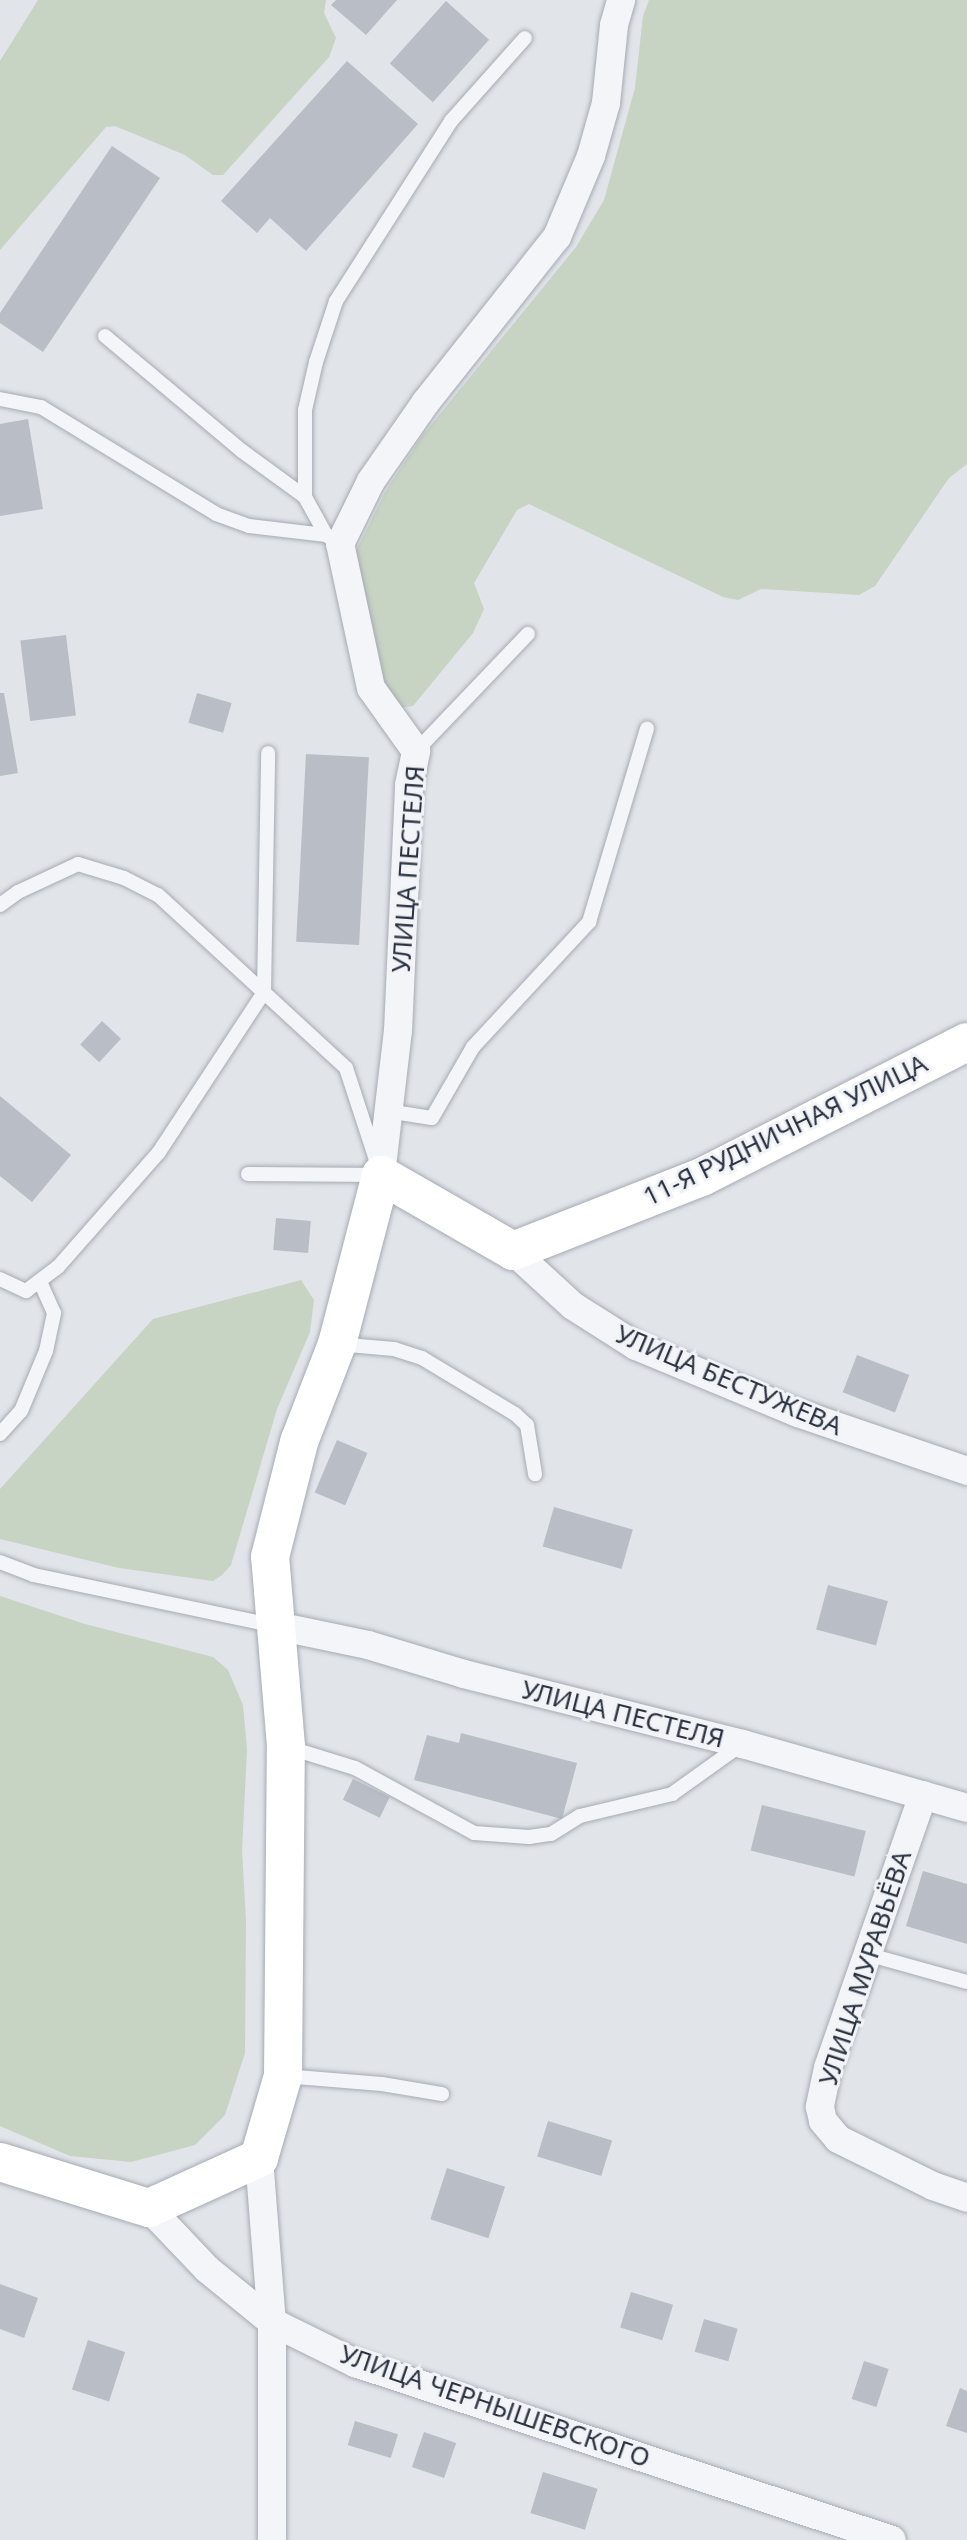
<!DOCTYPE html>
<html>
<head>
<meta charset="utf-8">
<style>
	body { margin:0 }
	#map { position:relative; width:967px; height:2540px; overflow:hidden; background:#e1e4e9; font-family:"Noto Sans",sans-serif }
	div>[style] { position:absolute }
	.green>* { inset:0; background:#c7d3c3 }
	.building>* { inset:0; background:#b9bdc6; transform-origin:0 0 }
	.roads { filter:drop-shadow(0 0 2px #a6abb3) drop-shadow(0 0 2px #a6abb3) }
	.service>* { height:14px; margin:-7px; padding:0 7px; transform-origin:7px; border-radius:7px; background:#f4f5f8 }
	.minor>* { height:28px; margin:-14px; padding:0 14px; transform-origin:14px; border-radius:14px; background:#f4f5f8 }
	.secondary>* { height:38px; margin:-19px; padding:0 19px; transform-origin:19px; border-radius:19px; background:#fff }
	span { translate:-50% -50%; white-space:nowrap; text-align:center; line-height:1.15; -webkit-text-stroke:6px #f1f3f7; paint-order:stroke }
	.street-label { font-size:26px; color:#2a3240 }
</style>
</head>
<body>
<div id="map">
	<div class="green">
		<div style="clip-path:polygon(38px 0,326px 0,324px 13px,336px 38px,329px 57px,223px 175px,213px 175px,185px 155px,115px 126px,106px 127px,0 250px,0 61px)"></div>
		<div style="clip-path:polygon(649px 0,967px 0,967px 464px,949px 478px,875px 586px,859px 595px,761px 589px,738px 600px,723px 597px,529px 504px,517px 510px,474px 583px,484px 609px,473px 633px,413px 706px,391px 709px,352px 559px,385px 492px,422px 436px,576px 247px,604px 200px,635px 88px,643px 16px)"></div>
		<div style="clip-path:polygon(301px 1280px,314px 1300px,310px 1332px,277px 1409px,231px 1565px,222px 1575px,213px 1581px,119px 1568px,0 1539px,0 1489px,153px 1319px)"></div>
		<div style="clip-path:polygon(0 1596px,85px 1624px,213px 1657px,228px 1670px,243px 1705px,247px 1749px,242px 1851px,246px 1921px,245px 2053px,225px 2115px,195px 2145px,131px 2162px,70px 2156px,0 2126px)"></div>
	</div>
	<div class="building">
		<div style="clip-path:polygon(336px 0,397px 0,366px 35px,331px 5px)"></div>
		<div style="left:446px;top:1px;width:58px;height:84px;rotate:42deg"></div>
		<div style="clip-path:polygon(347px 61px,418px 124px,306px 251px,270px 218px,257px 233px,221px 201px)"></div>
		<div style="clip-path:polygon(112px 146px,160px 178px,43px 352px,0 323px,0 313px)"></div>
		<div style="clip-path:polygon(28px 419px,43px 509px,0 516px,0 424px)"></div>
		<div style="left:66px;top:635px;width:81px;height:46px;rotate:83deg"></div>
		<div style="clip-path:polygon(0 693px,4px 693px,18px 773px,0 776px)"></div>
		<div style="left:197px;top:693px;width:36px;height:31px;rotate:16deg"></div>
		<div style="left:306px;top:754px;width:63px;height:188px;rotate:3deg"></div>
		<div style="left:102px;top:1021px;width:26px;height:32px;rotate:43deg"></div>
		<div style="clip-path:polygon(0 1096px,71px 1155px,32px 1202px,0 1176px)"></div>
		<div style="left:276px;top:1218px;width:35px;height:32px;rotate:5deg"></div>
		<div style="left:857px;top:1355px;width:56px;height:40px;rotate:21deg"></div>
		<div style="left:337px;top:1440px;width:33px;height:57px;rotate:23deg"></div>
		<div style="left:554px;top:1507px;width:82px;height:41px;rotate:16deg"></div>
		<div style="left:828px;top:1585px;width:62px;height:46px;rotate:15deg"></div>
		<div style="clip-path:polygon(461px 1733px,577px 1763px,562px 1819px,414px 1780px,427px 1735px,459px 1743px)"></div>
		<div style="left:353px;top:1779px;width:41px;height:23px;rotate:26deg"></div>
		<div style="left:762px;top:1805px;width:107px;height:47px;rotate:14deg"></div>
		<div style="clip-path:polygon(923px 1871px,967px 1884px,967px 1944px,906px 1926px)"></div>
		<div style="left:548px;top:2121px;width:67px;height:37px;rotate:17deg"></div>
		<div style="left:447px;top:2168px;width:61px;height:54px;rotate:18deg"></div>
		<div style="clip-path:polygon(0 2284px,38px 2298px,24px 2338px,0 2329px)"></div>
		<div style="left:631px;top:2292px;width:44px;height:37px;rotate:17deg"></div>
		<div style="left:704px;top:2319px;width:35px;height:34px;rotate:16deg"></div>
		<div style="left:88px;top:2340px;width:39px;height:52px;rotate:18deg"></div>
		<div style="left:864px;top:2361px;width:26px;height:40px;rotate:18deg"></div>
		<div style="clip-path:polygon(960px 2388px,967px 2391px,967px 2433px,946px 2426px)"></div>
		<div style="left:355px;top:2421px;width:45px;height:25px;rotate:17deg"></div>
		<div style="left:424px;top:2432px;width:34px;height:37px;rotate:19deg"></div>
		<div style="left:543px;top:2472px;width:57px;height:43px;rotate:17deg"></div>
	</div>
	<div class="roads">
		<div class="service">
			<div style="left:105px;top:336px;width:179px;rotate:40deg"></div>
			<div style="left:242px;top:451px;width:78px;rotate:36.1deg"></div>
			<div style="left:305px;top:497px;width:43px;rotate:61.1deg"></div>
			<div style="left:326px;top:535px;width:7px;rotate:34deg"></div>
			<div style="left:0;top:399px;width:42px;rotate:11deg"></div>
			<div style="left:41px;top:407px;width:205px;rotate:31.4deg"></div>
			<div style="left:216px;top:514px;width:35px;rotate:20deg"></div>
			<div style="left:249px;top:526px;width:78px;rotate:6.7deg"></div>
			<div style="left:305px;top:497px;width:87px;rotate:-90deg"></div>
			<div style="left:305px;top:410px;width:49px;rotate:-77.1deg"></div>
			<div style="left:316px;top:362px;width:64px;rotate:-71.8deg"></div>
			<div style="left:336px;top:301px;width:214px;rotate:-57.4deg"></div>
			<div style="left:451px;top:121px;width:111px;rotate:-48.3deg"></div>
			<div style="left:416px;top:751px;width:162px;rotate:-46.3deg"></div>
			<div style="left:0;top:905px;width:22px;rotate:-36deg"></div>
			<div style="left:18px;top:892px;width:66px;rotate:-25deg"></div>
			<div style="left:78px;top:864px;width:48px;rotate:16.9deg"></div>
			<div style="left:124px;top:878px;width:38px;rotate:27deg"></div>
			<div style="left:158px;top:895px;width:255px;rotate:42.6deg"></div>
			<div style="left:346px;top:1068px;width:113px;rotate:71.9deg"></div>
			<div style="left:381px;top:1175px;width:133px;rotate:-179.6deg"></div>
			<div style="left:388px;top:1115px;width:12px;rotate:-9deg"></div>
			<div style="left:400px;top:1113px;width:32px;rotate:9deg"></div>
			<div style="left:432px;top:1118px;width:82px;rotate:-60deg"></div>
			<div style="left:473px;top:1047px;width:171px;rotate:-47.1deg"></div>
			<div style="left:589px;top:922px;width:202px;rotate:-73.3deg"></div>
			<div style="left:0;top:1279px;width:29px;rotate:25deg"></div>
			<div style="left:26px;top:1291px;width:40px;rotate:-37deg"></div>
			<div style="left:58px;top:1267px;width:153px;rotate:-48.7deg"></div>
			<div style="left:159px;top:1152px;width:191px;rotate:-56.7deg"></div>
			<div style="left:264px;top:992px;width:239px;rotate:-89deg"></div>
			<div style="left:337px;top:1344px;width:57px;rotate:5deg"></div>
			<div style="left:394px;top:1349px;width:29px;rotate:18deg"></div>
			<div style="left:422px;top:1358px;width:109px;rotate:31.1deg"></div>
			<div style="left:515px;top:1414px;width:16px;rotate:43deg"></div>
			<div style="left:527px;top:1425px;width:50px;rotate:80.7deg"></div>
			<div style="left:0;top:1434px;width:31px;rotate:-48deg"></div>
			<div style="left:21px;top:1411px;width:65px;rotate:-67.4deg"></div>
			<div style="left:46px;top:1351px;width:39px;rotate:-78deg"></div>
			<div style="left:54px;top:1313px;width:35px;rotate:-114deg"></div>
			<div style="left:0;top:1562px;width:36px;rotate:21deg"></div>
			<div style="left:34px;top:1575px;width:243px;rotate:11.9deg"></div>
			<div style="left:287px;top:1747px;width:71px;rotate:17.2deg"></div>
			<div style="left:355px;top:1768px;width:136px;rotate:28.6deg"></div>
			<div style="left:474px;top:1833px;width:55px;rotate:4.2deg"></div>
			<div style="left:529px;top:1837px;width:22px;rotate:-8deg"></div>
			<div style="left:551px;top:1834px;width:34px;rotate:-32deg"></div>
			<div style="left:580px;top:1816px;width:95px;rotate:-13.4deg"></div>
			<div style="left:672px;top:1794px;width:86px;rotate:-35.5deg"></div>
			<div style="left:870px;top:1955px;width:101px;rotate:15.6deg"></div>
			<div style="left:284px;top:2076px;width:98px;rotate:4.7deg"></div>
			<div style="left:382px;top:2084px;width:61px;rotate:9.5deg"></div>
		</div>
		<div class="minor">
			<div style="left:381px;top:1175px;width:145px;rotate:-83.3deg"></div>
			<div style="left:398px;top:1031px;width:246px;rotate:-87.4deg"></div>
			<div style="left:409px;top:785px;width:35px;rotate:-78deg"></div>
			<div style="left:416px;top:751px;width:77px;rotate:-125.5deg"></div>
			<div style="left:371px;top:688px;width:147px;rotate:-102.1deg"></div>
			<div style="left:340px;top:544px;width:70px;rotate:-63.8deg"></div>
			<div style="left:371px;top:481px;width:96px;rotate:-55.2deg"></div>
			<div style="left:426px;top:402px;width:211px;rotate:-51.6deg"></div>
			<div style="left:557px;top:237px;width:88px;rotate:-67.2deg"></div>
			<div style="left:591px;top:156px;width:55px;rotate:-74.2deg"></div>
			<div style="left:606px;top:103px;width:78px;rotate:-84.1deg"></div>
			<div style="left:614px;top:25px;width:26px;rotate:-74deg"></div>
			<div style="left:513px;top:1251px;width:81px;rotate:42.5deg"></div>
			<div style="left:573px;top:1306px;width:75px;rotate:32.4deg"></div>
			<div style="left:636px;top:1346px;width:175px;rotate:22.5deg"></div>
			<div style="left:798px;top:1413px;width:179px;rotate:18.9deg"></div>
			<div style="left:277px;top:1626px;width:93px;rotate:11.8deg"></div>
			<div style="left:368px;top:1645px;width:100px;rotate:16.8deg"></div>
			<div style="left:464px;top:1674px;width:288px;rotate:14.1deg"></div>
			<div style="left:743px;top:1744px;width:233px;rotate:15.9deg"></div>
			<div style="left:923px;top:1795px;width:289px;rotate:109.2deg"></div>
			<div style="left:828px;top:2068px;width:40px;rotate:102deg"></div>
			<div style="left:820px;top:2107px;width:14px;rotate:78deg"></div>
			<div style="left:823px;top:2121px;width:23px;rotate:50deg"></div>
			<div style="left:838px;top:2139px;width:106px;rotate:26.3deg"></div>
			<div style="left:933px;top:2186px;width:36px;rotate:19deg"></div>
			<div style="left:259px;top:2158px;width:165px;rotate:85.5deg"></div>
			<div style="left:272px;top:2322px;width:218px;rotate:90deg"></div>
			<div style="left:149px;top:2208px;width:84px;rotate:46.4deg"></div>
			<div style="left:207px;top:2269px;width:84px;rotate:39.2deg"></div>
			<div style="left:272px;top:2322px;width:93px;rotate:26.3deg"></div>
			<div style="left:355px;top:2363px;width:565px;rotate:18.24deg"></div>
		</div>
		<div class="secondary">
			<div style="left:0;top:2162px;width:156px;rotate:17.2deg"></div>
			<div style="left:149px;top:2208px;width:121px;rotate:-24.4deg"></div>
			<div style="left:259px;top:2158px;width:85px;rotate:-73.7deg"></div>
			<div style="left:283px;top:2076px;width:330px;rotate:-89.5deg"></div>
			<div style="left:286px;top:1746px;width:190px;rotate:-94.8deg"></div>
			<div style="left:270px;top:1557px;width:119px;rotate:-75.8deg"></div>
			<div style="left:299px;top:1442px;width:105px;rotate:-68.8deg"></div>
			<div style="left:337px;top:1344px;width:175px;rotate:-75.4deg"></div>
			<div style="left:381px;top:1175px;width:152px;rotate:29.9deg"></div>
			<div style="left:513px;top:1251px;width:203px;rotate:-21.4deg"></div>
			<div style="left:702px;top:1177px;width:297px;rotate:-27deg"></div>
		</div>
	</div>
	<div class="street-label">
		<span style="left:408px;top:869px;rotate:-86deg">УЛИЦА ПЕСТЕЛЯ</span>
		<span style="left:785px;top:1130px;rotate:-26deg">11-Я РУДНИЧНАЯ УЛИЦА</span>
		<span style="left:729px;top:1380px;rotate:23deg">УЛИЦА БЕСТУЖЕВА</span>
		<span style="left:623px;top:1714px;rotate:14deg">УЛИЦА ПЕСТЕЛЯ</span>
		<span style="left:865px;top:1968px;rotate:-72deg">УЛИЦА МУРАВЬЁВА</span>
		<span style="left:495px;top:2406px;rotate:19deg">УЛИЦА ЧЕРНЫШЕВСКОГО</span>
	</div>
</div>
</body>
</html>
